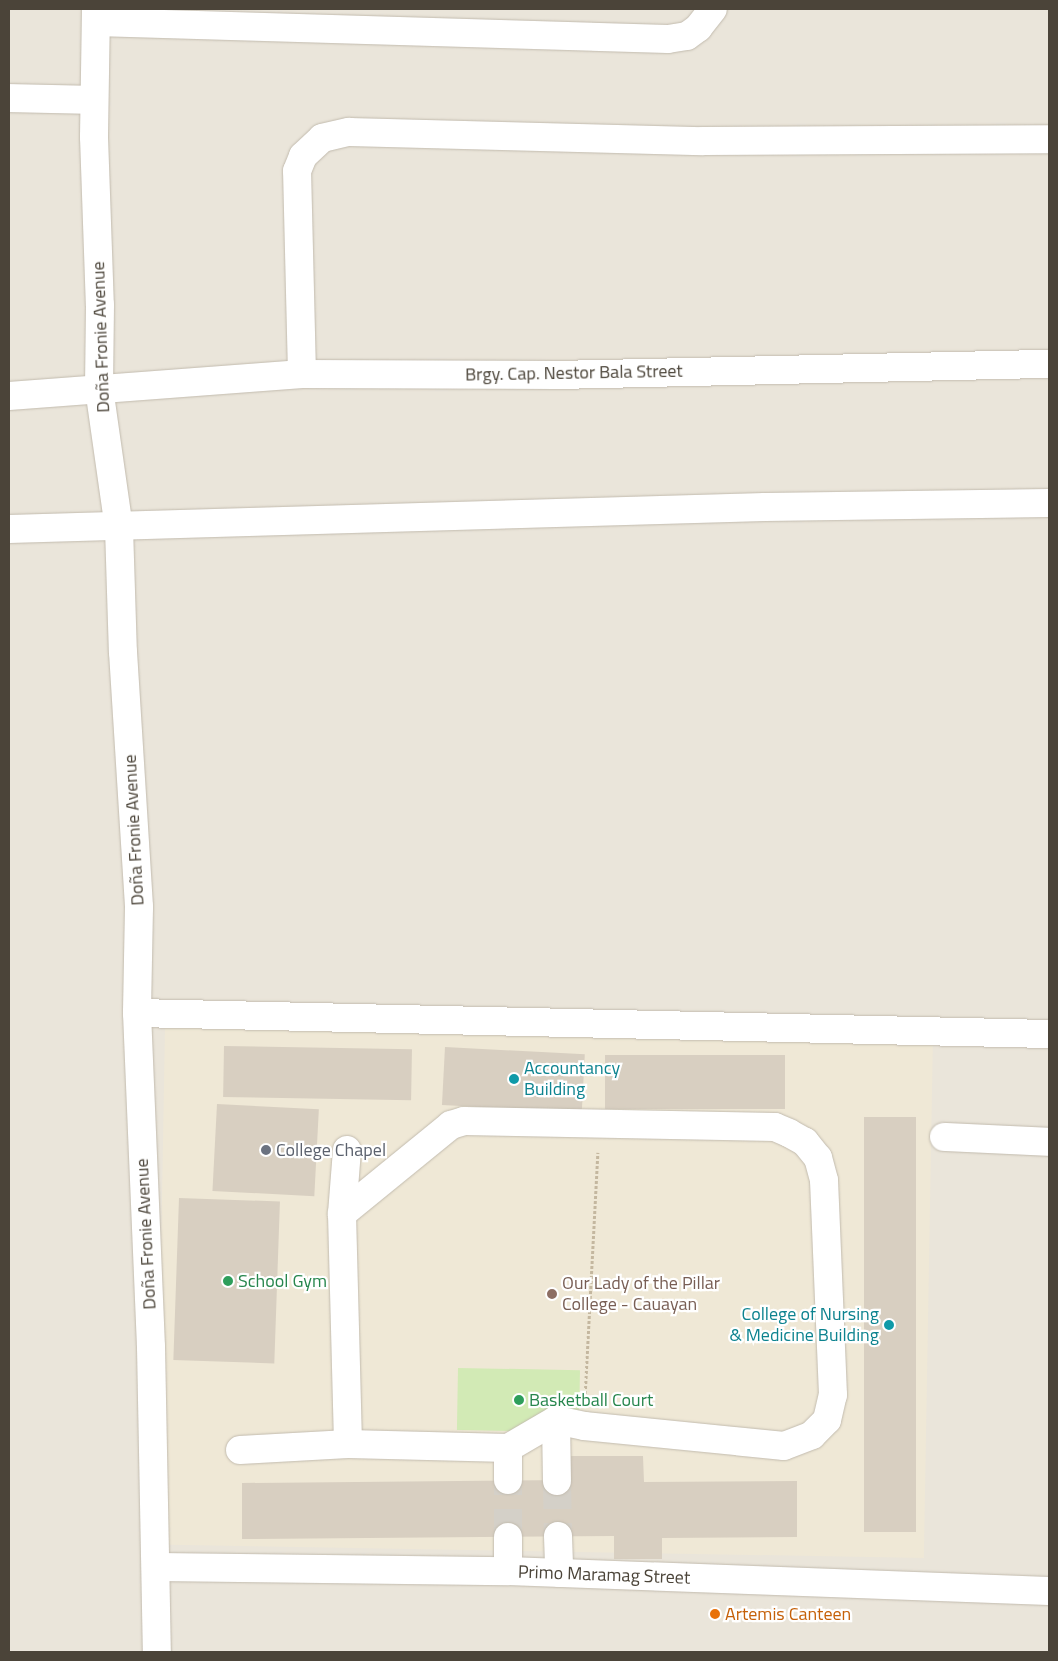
<!DOCTYPE html>
<html>
<head>
<meta charset="utf-8">
<style>
	body { margin:0 }
	#map { position:relative; width:1058px; height:1661px; overflow:hidden; background:#f6f3ec; font-family:"Titillium Web",sans-serif }
	div>[style] { position:absolute }
	.residential>* { inset:0; background:#eae5da; transform-origin:0 0 }
	.education>* { inset:0; background:#efe8d6; transform-origin:0 0 }
	.green>* { inset:0; background:#d2eab5; transform-origin:0 0 }
	.building>* { inset:0; background:#d8cfc1; transform-origin:0 0 }
	.minor-tunnel>* { height:28px; margin-top:-14px; transform-origin:0; background:repeating-linear-gradient(90deg,#d4d0c8 0 28px,transparent 0 42px) }
	.path>* { height:3px; margin-top:-1.5px; transform-origin:0; background:repeating-linear-gradient(90deg,#c4b79f 0 2.5px,transparent 0 5px) }
	.roads { filter:drop-shadow(0 0 1px #c2bbae) drop-shadow(0 0 1px #c2bbae) }
	.minor>* { height:28px; margin:-14px; padding:0 14px; transform-origin:14px; border-radius:14px; background:#fff }
	.dots>* { width:14px; height:14px; translate:-50% -50%; box-sizing:border-box; border:2px solid #fff; border-radius:50% }
	span { translate:-50% -50%; white-space:nowrap; text-align:center; line-height:1.15; -webkit-text-stroke:4.5px #fff; paint-order:stroke }
	.street-label { font-size:18px; color:#4b4439 }
	.culture-label { font-size:18px; color:#0d838f }
	.left { translate:0 -50%; text-align:left }
	.right { translate:-100% -50%; text-align:right }
	.worship-label { font-size:18px; color:#5b616d }
	.leisure-label { font-size:18px; color:#27864d }
	.education-label { font-size:18px; color:#785e54 }
	.food-label { font-size:18px; color:#c56008 }
	.frame { position:absolute; inset:0; border:10px solid #4b4439; pointer-events:none }
</style>
</head>
<body>
<div id="map">
	<div class="residential">
		<div style="left:9px;top:9px;width:1040px;height:1643px"></div>
	</div>
	<div class="education">
		<div style="left:933px;top:1034px;width:524px;height:768px;rotate:91deg"></div>
	</div>
	<div class="green">
		<div style="left:458px;top:1368px;width:122px;height:62px;rotate:1deg"></div>
	</div>
	<div class="building">
		<div style="left:224px;top:1046px;width:188px;height:51px;rotate:1deg"></div>
		<div style="left:445px;top:1047px;width:140px;height:58px;rotate:3deg"></div>
		<div style="left:605px;top:1055px;width:180px;height:54px"></div>
		<div style="left:217px;top:1104px;width:102px;height:87px;rotate:3deg"></div>
		<div style="left:864px;top:1117px;width:52px;height:415px"></div>
		<div style="left:179px;top:1198px;width:101px;height:162px;rotate:2deg"></div>
		<div style="clip-path:polygon(569px 1456px,643px 1456px,644px 1482px,797px 1481px,797px 1537px,662px 1538px,662px 1559px,614px 1559px,614px 1536px,242px 1539px,242px 1483px,570px 1480px)"></div>
	</div>
	<div class="minor-tunnel">
		<div style="left:557px;top:1481px;width:55px;rotate:89deg"></div>
		<div style="left:508px;top:1537px;width:57px;rotate:-90deg"></div>
	</div>
	<div class="path">
		<div style="left:585px;top:1398px;width:246px;rotate:-87deg"></div>
	</div>
	<div class="roads">
		<div class="minor">
			<div style="left:96px;top:9px;width:128px;rotate:90.9deg"></div>
			<div style="left:94px;top:137px;width:168px;rotate:88deg"></div>
			<div style="left:100px;top:305px;width:83px;rotate:90.7deg"></div>
			<div style="left:99px;top:388px;width:141px;rotate:81.9deg"></div>
			<div style="left:119px;top:528px;width:124px;rotate:88.2deg"></div>
			<div style="left:123px;top:652px;width:256px;rotate:86.4deg"></div>
			<div style="left:139px;top:907px;width:106px;rotate:91.1deg"></div>
			<div style="left:137px;top:1013px;width:334px;rotate:87.6deg"></div>
			<div style="left:151px;top:1347px;width:305px;rotate:88.9deg"></div>
			<div style="left:96px;top:22px;width:572px;rotate:1.7deg"></div>
			<div style="left:668px;top:39px;width:19px;rotate:-9deg"></div>
			<div style="left:687px;top:36px;width:14px;rotate:-36deg"></div>
			<div style="left:698px;top:28px;width:24px;rotate:-52deg"></div>
			<div style="left:9px;top:98px;width:85px;rotate:1.3deg"></div>
			<div style="left:302px;top:374px;width:203px;rotate:-91.4deg"></div>
			<div style="left:297px;top:171px;width:16px;rotate:-68deg"></div>
			<div style="left:303px;top:156px;width:26px;rotate:-43deg"></div>
			<div style="left:322px;top:138px;width:28px;rotate:-13deg"></div>
			<div style="left:349px;top:132px;width:354px;rotate:1.5deg"></div>
			<div style="left:703px;top:141px;width:346px;rotate:-0.3deg"></div>
			<div style="left:9px;top:396px;width:294px;rotate:-4.3deg"></div>
			<div style="left:302px;top:374px;width:255px;rotate:0.2deg"></div>
			<div style="left:557px;top:375px;width:492px;rotate:-1.3deg"></div>
			<div style="left:9px;top:529px;width:756px;rotate:-1.67deg"></div>
			<div style="left:765px;top:507px;width:284px;rotate:-0.8deg"></div>
			<div style="left:137px;top:1013px;width:912px;rotate:1.32deg"></div>
			<div style="left:944px;top:1137px;width:105px;rotate:2.7deg"></div>
			<div style="left:347px;top:1150px;width:64px;rotate:94.5deg"></div>
			<div style="left:342px;top:1214px;width:230px;rotate:88.5deg"></div>
			<div style="left:556px;top:1420px;width:61px;rotate:89.1deg"></div>
			<div style="left:508px;top:1448px;width:32px;rotate:90deg"></div>
			<div style="left:240px;top:1450px;width:108px;rotate:-3.2deg"></div>
			<div style="left:348px;top:1444px;width:160px;rotate:1.4deg"></div>
			<div style="left:508px;top:1448px;width:56px;rotate:-30.3deg"></div>
			<div style="left:556px;top:1420px;width:29px;rotate:12deg"></div>
			<div style="left:584px;top:1426px;width:201px;rotate:5.7deg"></div>
			<div style="left:784px;top:1446px;width:30px;rotate:-21deg"></div>
			<div style="left:812px;top:1435px;width:21px;rotate:-45deg"></div>
			<div style="left:827px;top:1420px;width:26px;rotate:-77deg"></div>
			<div style="left:833px;top:1395px;width:215px;rotate:-92.4deg"></div>
			<div style="left:824px;top:1180px;width:23px;rotate:-105deg"></div>
			<div style="left:818px;top:1158px;width:21px;rotate:-129deg"></div>
			<div style="left:805px;top:1142px;width:18px;rotate:-151deg"></div>
			<div style="left:789px;top:1133px;width:15px;rotate:-157deg"></div>
			<div style="left:775px;top:1127px;width:311px;rotate:-178.9deg"></div>
			<div style="left:464px;top:1121px;width:14px;rotate:163deg"></div>
			<div style="left:451px;top:1125px;width:141px;rotate:140.8deg"></div>
			<div style="left:558px;top:1536px;width:37px;rotate:88deg"></div>
			<div style="left:158px;top:1567px;width:350px;rotate:0.7deg"></div>
			<div style="left:508px;top:1571px;width:541px;rotate:2.12deg"></div>
			<div style="left:508px;top:1571px;width:34px;rotate:-90deg"></div>
		</div>
	</div>
	<div class="dots">
		<div style="left:514px;top:1079px;background:#0f9aa8"></div>
		<div style="left:266px;top:1150px;background:#6b7280"></div>
		<div style="left:228px;top:1281px;background:#2e9e5b"></div>
		<div style="left:552px;top:1294px;background:#8d6e63"></div>
		<div style="left:889px;top:1325px;background:#0f9aa8"></div>
		<div style="left:519px;top:1400px;background:#2e9e5b"></div>
		<div style="left:715px;top:1614px;background:#e8710a"></div>
	</div>
	<div class="street-label">
		<span style="left:101px;top:337px;rotate:-92deg">Doña Fronie Avenue</span>
		<span style="left:574px;top:373px;rotate:-1deg">Brgy. Cap. Nestor Bala Street</span>
		<span style="left:134px;top:830px;rotate:-93deg">Doña Fronie Avenue</span>
		<span style="left:146px;top:1234px;rotate:-93deg">Doña Fronie Avenue</span>
		<span style="left:604px;top:1575px;rotate:2deg">Primo Maramag Street</span>
	</div>
	<div class="culture-label">
		<span class="left" style="left:524px;top:1079px">Accountancy<br>Building</span>
		<span class="right" style="left:879px;top:1325px">College of Nursing<br>&amp; Medicine Building</span>
	</div>
	<div class="worship-label">
		<span class="left" style="left:276px;top:1150px">College Chapel</span>
	</div>
	<div class="leisure-label">
		<span class="left" style="left:238px;top:1281px">School Gym</span>
		<span class="left" style="left:529px;top:1400px">Basketball Court</span>
	</div>
	<div class="education-label">
		<span class="left" style="left:562px;top:1294px">Our Lady of the Pillar<br>College - Cauayan</span>
	</div>
	<div class="food-label">
		<span class="left" style="left:725px;top:1614px">Artemis Canteen</span>
	</div>
	<div class="frame"></div>
</div>
</body>
</html>
